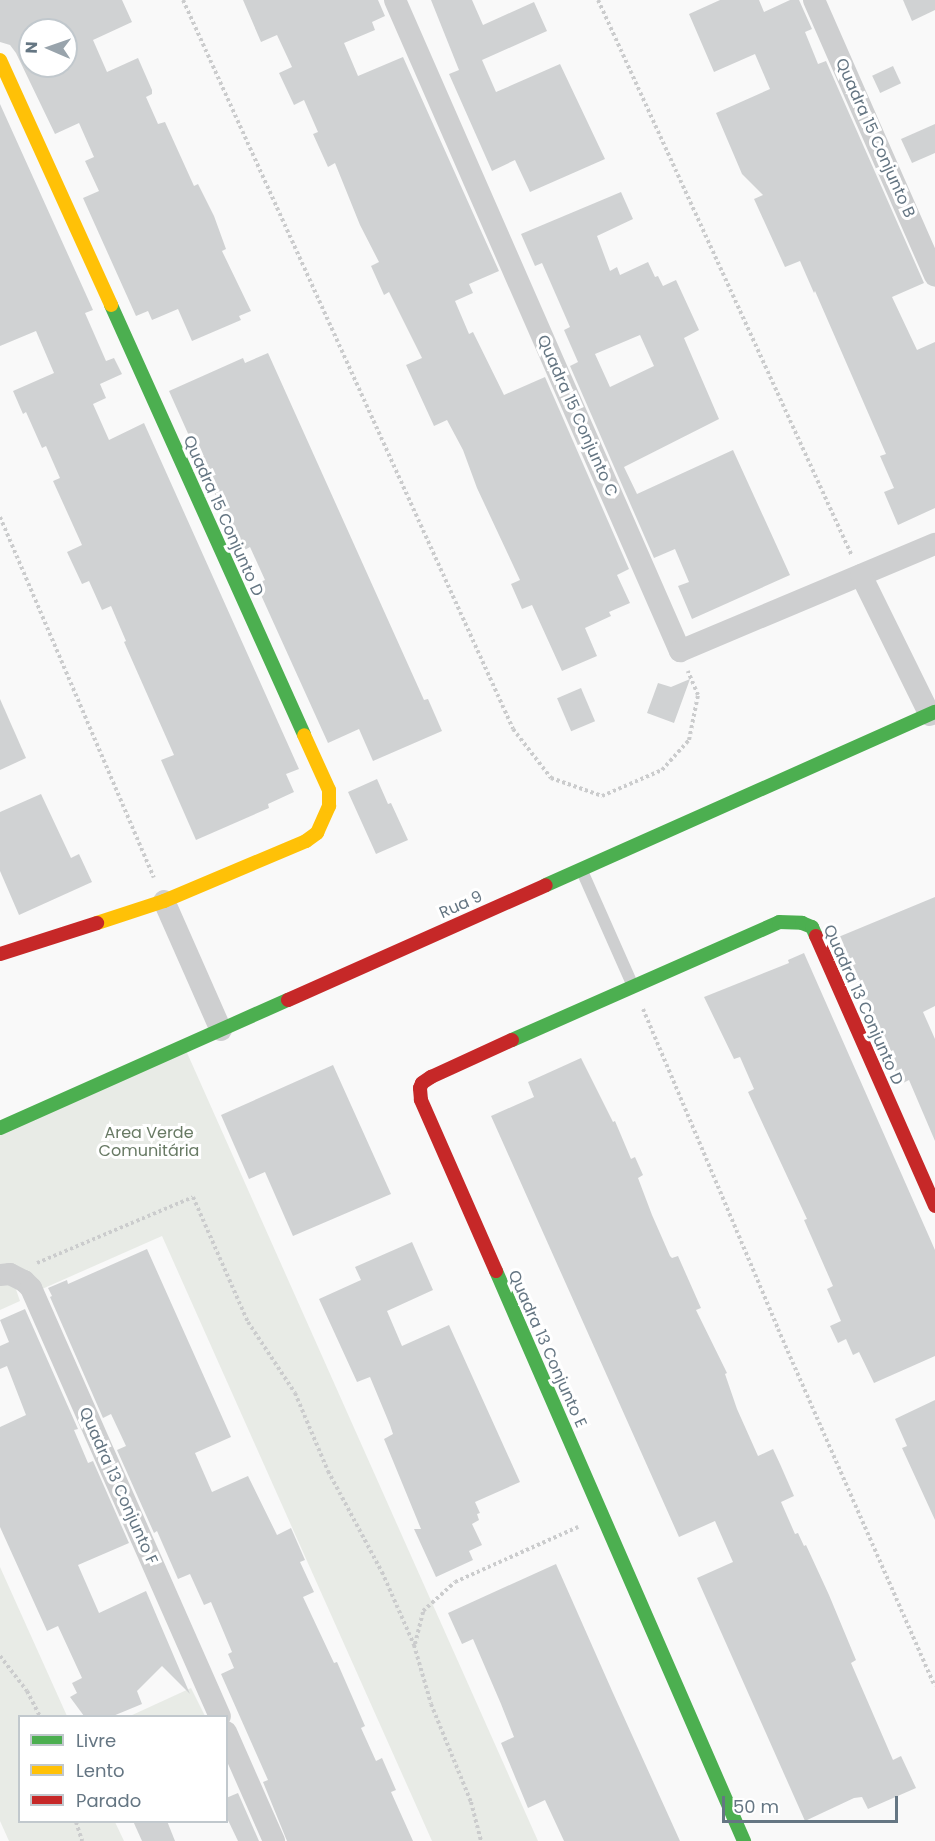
<!DOCTYPE html>
<html>
<head>
<meta charset="utf-8">
<style>
	body { margin:0 }
	#map { position:relative; width:935px; height:1841px; overflow:hidden; background:#f9f9f9; font-family:Poppins,sans-serif }
	div>[style] { position:absolute }
	.green>* { inset:0; background:#e8ebe6 }
	.building>* { inset:0; background:#d0d2d3; transform-origin:0 0 }
	.path>* { height:4px; margin-top:-2px; transform-origin:0; background:repeating-linear-gradient(90deg,#cbcccd 0 3px,transparent 0 6px) }
	.lane>* { height:12px; margin:-6px; padding:0 6px; transform-origin:6px; border-radius:6px; background:#cecfd0 }
	.street>* { height:22px; margin:-11px; padding:0 11px; transform-origin:11px; border-radius:11px; background:#cecfd0 }
	.fast>* { height:14px; margin:-7px; padding:0 7px; transform-origin:7px; border-radius:7px; background:#4caf50 }
	.slow>* { height:14px; margin:-7px; padding:0 7px; transform-origin:7px; border-radius:7px; background:#ffc107 }
	.jam>* { height:14px; margin:-7px; padding:0 7px; transform-origin:7px; border-radius:7px; background:#c62828 }
	span { translate:-50% -50%; white-space:nowrap; text-align:center; line-height:1.15; -webkit-text-stroke:6px #fff; paint-order:stroke }
	.street-label { font-size:16px; color:#657683 }
	.park-label { font-size:16px; color:#687a64 }
	.legend { position:absolute; left:18px; top:1715px; width:210px; height:108px; box-sizing:border-box; background:#fff; border:2px solid #c1c8cd; margin:0; padding:8px 10px; list-style:none; font-size:18px; color:#657683 }
	.legend li { display:flex; align-items:center; gap:12px; height:30px }
	.legend b { width:30px; border:2px solid #c1c8cd }
	.north { position:absolute; left:18px; top:18px; width:60px; height:60px; box-sizing:border-box; background:#fff; border:2px solid #c1c8cd; border-radius:50%; rotate:272deg; font-size:16px; font-weight:700; line-height:24px; text-align:center; color:#657683 }
	.north::after { content:''; display:block; margin:auto; width:21px; height:27px; background:#99a4ac; clip-path:polygon(50% 0,100% 100%,50% 72%,0 100%) }
	.scale { position:absolute; left:722px; top:1796px; width:176px; height:27px; box-sizing:border-box; border:3px solid #657683; border-top:0; padding-left:8px; font-size:18px; line-height:21px; white-space:nowrap; color:#657683; -webkit-text-stroke:4px #fff; paint-order:stroke }
</style>
</head>
<body>
<div id="map">
	<div class="green">
		<div style="clip-path:polygon(184px 1046px,538px 1841px,432px 1841px,162px 1236px,33px 1293px,11px 1275px,20px 1301px,0 1310px,0 1128px)"></div>
		<div style="clip-path:polygon(0 1567px,67px 1716px,20px 1716px,20px 1822px,115px 1822px,124px 1841px,9px 1841px,0 1821px)"></div>
		<div style="clip-path:polygon(191px 1688px,205px 1716px,130px 1716px)"></div>
	</div>
	<div class="building">
		<div style="clip-path:polygon(evenodd,0 0,122px 0,132px 22px,93px 40px,107px 72px,138px 58px,152px 90px,152px 94px,146px 97px,158px 124px,165px 122px,194px 186px,198px 184px,214px 216px,226px 249px,222px 251px,251px 311px,239px 316px,241px 320px,192px 341px,178px 309px,152px 320px,148px 311px,136px 316px,83px 198px,99px 191px,85px 161px,94px 157px,79px 123px,55px 134px,16px 53px,10px 45px,0 42px,0 0,30px 30px,66px 30px,66px 66px,30px 66px,30px 30px)"></div>
		<div style="clip-path:polygon(243px 0,378px 0,385px 16px,372px 22px,375px 30px,344px 43px,358px 76px,403px 57px,499px 271px,469px 284px,473px 293px,455px 301px,469px 334px,473px 332px,504px 395px,545px 377px,629px 569px,617px 575px,630px 603px,609px 612px,611px 616px,585px 628px,597px 656px,562px 671px,532px 605px,522px 609px,511px 584px,520px 580px,477px 488px,463px 450px,447px 420px,434px 426px,406px 365px,422px 358px,389px 292px,384px 295px,371px 266px,379px 262px,360px 225px,335px 163px,328px 167px,313px 134px,318px 132px,304px 100px,294px 105px,279px 73px,292px 67px,277px 35px,261px 42px)"></div>
		<div style="clip-path:polygon(431px 0,472px 0,483px 25px,534px 2px,547px 31px,482px 60px,496px 92px,560px 64px,605px 159px,530px 192px,515px 160px,492px 171px,449px 74px,459px 70px)"></div>
		<div style="clip-path:polygon(720px 0,759px 0,764px 12px,790px 0,799px 0,812px 29px,805px 32px,818px 64px,826px 61px,924px 283px,892px 297px,917px 350px,935px 342px,935px 508px,898px 525px,884px 492px,894px 488px,880px 456px,886px 454px,815px 291px,814px 293px,800px 261px,785px 267px,754px 199px,763px 195px,742px 174px,716px 113px,770px 89px,755px 54px,714px 72px,689px 14px)"></div>
		<div style="clip-path:polygon(903px 0,935px 0,935px 10px,912px 21px)"></div>
		<div style="left:893px;top:66px;width:19px;height:23px;rotate:65deg"></div>
		<div style="clip-path:polygon(0 104px,93px 310px,85px 313px,106px 361px,114px 358px,122px 374px,100px 384px,106px 398px,93px 404px,109px 440px,144px 423px,299px 769px,286px 774px,294px 792px,268px 804px,269px 808px,196px 840px,161px 760px,174px 755px,124px 642px,126px 641px,111px 606px,102px 610px,89px 581px,82px 584px,67px 552px,82px 545px,53px 481px,60px 478px,46px 446px,42px 448px,26px 412px,23px 414px,13px 391px,54px 373px,36px 331px,0 346px)"></div>
		<div style="clip-path:polygon(935px 124px,935px 153px,912px 163px,901px 139px)"></div>
		<div style="clip-path:polygon(evenodd,621px 192px,633px 219px,597px 236px,610px 271px,617px 267px,620px 275px,648px 262px,655px 277px,658px 276px,663px 286px,676px 280px,699px 330px,684px 338px,719px 419px,624px 467px,637px 494px,733px 450px,790px 575px,692px 619px,678px 586px,689px 582px,675px 549px,654px 558px,570px 366px,578px 362px,564px 330px,570px 327px,542px 263px,535px 266px,521px 234px,621px 192px,640px 335px,654px 366px,610px 387px,595px 354px,640px 335px)"></div>
		<div style="clip-path:polygon(268px 353px,424px 700px,428px 699px,442px 731px,373px 761px,359px 729px,328px 743px,256px 584px,265px 580px,250px 547px,241px 552px,169px 391px,243px 358px,245px 363px)"></div>
		<div style="clip-path:polygon(690px 679px,674px 723px,647px 713px,658px 683px,671px 687px)"></div>
		<div style="left:581px;top:688px;width:36px;height:26px;rotate:67deg"></div>
		<div style="clip-path:polygon(0 699px,26px 758px,0 770px)"></div>
		<div style="clip-path:polygon(377px 779px,388px 804px,391px 803px,408px 840px,376px 854px,348px 792px)"></div>
		<div style="clip-path:polygon(41px 794px,71px 858px,79px 854px,92px 882px,19px 915px,0 871px,0 812px)"></div>
		<div style="clip-path:polygon(935px 897px,935px 1006px,923px 1012px,935px 1039px,935px 1141px,909px 1080px,901px 1084px,836px 938px)"></div>
		<div style="clip-path:polygon(804px 953px,935px 1250px,935px 1356px,874px 1383px,859px 1352px,853px 1355px,846px 1339px,838px 1343px,830px 1326px,841px 1321px,827px 1289px,833px 1286px,804px 1220px,807px 1219px,748px 1092px,754px 1089px,740px 1057px,734px 1059px,704px 997px,789px 963px,788px 960px)"></div>
		<div style="clip-path:polygon(581px 1058px,613px 1122px,615px 1121px,631px 1159px,635px 1157px,643px 1175px,638px 1178px,652px 1215px,670px 1256px,672px 1258px,678px 1256px,701px 1308px,696px 1310px,727px 1373px,725px 1374px,737px 1409px,758px 1456px,773px 1449px,780px 1464px,794px 1496px,781px 1502px,795px 1534px,798px 1533px,804px 1546px,806px 1545px,829px 1595px,856px 1660px,851px 1663px,893px 1760px,901px 1756px,916px 1788px,868px 1809px,862px 1797px,854px 1798px,805px 1821px,697px 1578px,733px 1562px,715px 1521px,679px 1537px,491px 1116px,534px 1097px,528px 1082px)"></div>
		<div style="clip-path:polygon(333px 1065px,391px 1194px,293px 1236px,265px 1172px,249px 1179px,221px 1115px)"></div>
		<div style="clip-path:polygon(412px 1242px,433px 1290px,387px 1311px,402px 1346px,449px 1325px,520px 1482px,475px 1502px,480px 1513px,477px 1514px,479px 1520px,472px 1524px,482px 1545px,469px 1551px,473px 1560px,436px 1577px,414px 1529px,421px 1529px,384px 1439px,393px 1434px,390px 1425px,370px 1377px,357px 1382px,319px 1299px,361px 1280px,355px 1267px)"></div>
		<div style="clip-path:polygon(147px 1249px,231px 1437px,195px 1453px,212px 1492px,248px 1476px,277px 1535px,291px 1528px,305px 1560px,300px 1562px,314px 1592px,303px 1597px,334px 1663px,337px 1662px,365px 1726px,361px 1728px,376px 1761px,382px 1758px,396px 1790px,391px 1792px,413px 1841px,287px 1841px,263px 1782px,268px 1780px,221px 1674px,234px 1668px,228px 1654px,232px 1652px,211px 1602px,204px 1605px,190px 1574px,178px 1579px,157px 1531px,154px 1533px,117px 1450px,126px 1446px,111px 1414px,103px 1418px,50px 1297px,52px 1296px,48px 1288px,67px 1280px,68px 1284px)"></div>
		<div style="clip-path:polygon(25px 1309px,78px 1429px,74px 1430px,88px 1463px,93px 1461px,129px 1543px,78px 1565px,99px 1613px,146px 1591px,190px 1694px,162px 1666px,137px 1691px,142px 1704px,113px 1716px,84px 1716px,70px 1697px,77px 1693px,72px 1683px,82px 1678px,58px 1626px,47px 1631px,0 1527px,0 1427px,26px 1415px,7px 1366px,0 1369px,0 1346px,9px 1342px,0 1320px)"></div>
		<div style="clip-path:polygon(935px 1400px,935px 1520px,902px 1448px,907px 1446px,895px 1419px)"></div>
		<div style="clip-path:polygon(556px 1564px,613px 1693px,680px 1841px,564px 1841px,545px 1800px,528px 1808px,501px 1743px,514px 1737px,501px 1704px,473px 1639px,462px 1644px,448px 1613px)"></div>
		<div style="clip-path:polygon(238px 1793px,259px 1841px,238px 1841px,226px 1816px,226px 1798px)"></div>
		<div style="clip-path:polygon(133px 1821px,167px 1821px,175px 1841px,142px 1841px)"></div>
	</div>
	<div class="path">
		<div style="left:183px;top:0;width:800px;rotate:65.64deg"></div>
		<div style="left:513px;top:729px;width:62px;rotate:52.2deg"></div>
		<div style="left:551px;top:778px;width:54px;rotate:19.4deg"></div>
		<div style="left:602px;top:796px;width:65px;rotate:-23.4deg"></div>
		<div style="left:662px;top:770px;width:40px;rotate:-48deg"></div>
		<div style="left:689px;top:740px;width:46px;rotate:-78.7deg"></div>
		<div style="left:698px;top:695px;width:26px;rotate:-113deg"></div>
		<div style="left:598px;top:0;width:611px;rotate:65.45deg"></div>
		<div style="left:0;top:517px;width:392px;rotate:66.9deg"></div>
		<div style="left:643px;top:1009px;width:347px;rotate:67.1deg"></div>
		<div style="left:778px;top:1329px;width:390px;rotate:66.3deg"></div>
		<div style="left:37px;top:1263px;width:169px;rotate:-22.9deg"></div>
		<div style="left:193px;top:1197px;width:137px;rotate:66.3deg"></div>
		<div style="left:248px;top:1322px;width:85px;rotate:56.5deg"></div>
		<div style="left:295px;top:1393px;width:85px;rotate:67.1deg"></div>
		<div style="left:328px;top:1471px;width:115px;rotate:61.9deg"></div>
		<div style="left:382px;top:1572px;width:80px;rotate:66.3deg"></div>
		<div style="left:414px;top:1645px;width:61px;rotate:73.9deg"></div>
		<div style="left:431px;top:1704px;width:106px;rotate:67.8deg"></div>
		<div style="left:471px;top:1802px;width:40px;rotate:75.6deg"></div>
		<div style="left:415px;top:1644px;width:34px;rotate:-76deg"></div>
		<div style="left:423px;top:1611px;width:43px;rotate:-42.2deg"></div>
		<div style="left:455px;top:1582px;width:135px;rotate:-24.1deg"></div>
		<div style="left:0;top:1656px;width:44px;rotate:52.4deg"></div>
		<div style="left:27px;top:1691px;width:28px;rotate:63deg"></div>
		<div style="left:76px;top:1822px;width:20px;rotate:72deg"></div>
	</div>
	<div class="lane">
		<div style="left:582px;top:871px;width:124px;rotate:66.1deg"></div>
	</div>
	<div class="street">
		<div style="left:395px;top:0;width:711px;rotate:66.36deg"></div>
		<div style="left:680px;top:651px;width:277px;rotate:-22.8deg"></div>
		<div style="left:814px;top:0;width:301px;rotate:66.3deg"></div>
		<div style="left:861px;top:575px;width:156px;rotate:63.8deg"></div>
		<div style="left:164px;top:901px;width:141px;rotate:66.2deg"></div>
		<div style="left:0;top:1275px;width:10px;rotate:-6deg"></div>
		<div style="left:10px;top:1274px;width:16px;rotate:27deg"></div>
		<div style="left:24px;top:1281px;width:10px;rotate:45deg"></div>
		<div style="left:31px;top:1288px;width:468px;rotate:66.2deg"></div>
		<div style="left:226px;top:1732px;width:119px;rotate:66.2deg"></div>
	</div>
	<div class="fast">
		<div style="left:111px;top:305px;width:471px;rotate:65.8deg"></div>
		<div style="left:546px;top:885px;width:426px;rotate:-24deg"></div>
		<div style="left:512px;top:1040px;width:292px;rotate:-23.8deg"></div>
		<div style="left:779px;top:922px;width:23px;rotate:2deg"></div>
		<div style="left:802px;top:923px;width:11px;rotate:22deg"></div>
		<div style="left:812px;top:927px;width:10px;rotate:66deg"></div>
		<div style="left:0;top:1128px;width:315px;rotate:-24deg"></div>
		<div style="left:496px;top:1271px;width:622px;rotate:66.49deg"></div>
	</div>
	<div class="slow">
		<div style="left:0;top:60px;width:269px;rotate:65.6deg"></div>
		<div style="left:97px;top:923px;width:71px;rotate:-18.2deg"></div>
		<div style="left:164px;top:901px;width:154px;rotate:-22.9deg"></div>
		<div style="left:306px;top:841px;width:14px;rotate:-36deg"></div>
		<div style="left:317px;top:833px;width:30px;rotate:-66deg"></div>
		<div style="left:329px;top:806px;width:16px;rotate:-90deg"></div>
		<div style="left:329px;top:790px;width:60px;rotate:-114.4deg"></div>
	</div>
	<div class="jam">
		<div style="left:816px;top:936px;width:295px;rotate:66.2deg"></div>
		<div style="left:0;top:954px;width:102px;rotate:-17.7deg"></div>
		<div style="left:288px;top:1000px;width:282px;rotate:-24deg"></div>
		<div style="left:496px;top:1271px;width:187px;rotate:-113.7deg"></div>
		<div style="left:421px;top:1100px;width:12px;rotate:-95deg"></div>
		<div style="left:420px;top:1088px;width:5px;rotate:-68deg"></div>
		<div style="left:422px;top:1083px;width:11px;rotate:-34deg"></div>
		<div style="left:431px;top:1077px;width:89px;rotate:-24.6deg"></div>
	</div>
	<div class="street-label">
		<span style="left:875px;top:138px;rotate:66deg">Quadra 15 Conjunto B</span>
		<span style="left:577px;top:416px;rotate:66deg">Quadra 15 Conjunto C</span>
		<span style="left:223px;top:516px;rotate:66deg">Quadra 15 Conjunto D</span>
		<span style="left:461px;top:905px;rotate:-24deg">Rua 9</span>
		<span style="left:863px;top:1005px;rotate:66deg">Quadra 13 Conjunto D</span>
		<span style="left:547px;top:1349px;rotate:66deg">Quadra 13 Conjunto E</span>
		<span style="left:118px;top:1486px;rotate:66deg">Quadra 13 Conjunto F</span>
	</div>
	<div class="park-label">
		<span style="left:149px;top:1142px">Area Verde<br>Comunitária</span>
	</div>
	<ul class="legend">
	<li><b style="height:8px;background:#4caf50"></b>Livre</li>
	<li><b style="height:8px;background:#ffc107"></b>Lento</li>
	<li><b style="height:8px;background:#c62828"></b>Parado</li>
	</ul>
	<div class="north">N</div>
	<div class="scale">50 m</div>
</div>
</body>
</html>
